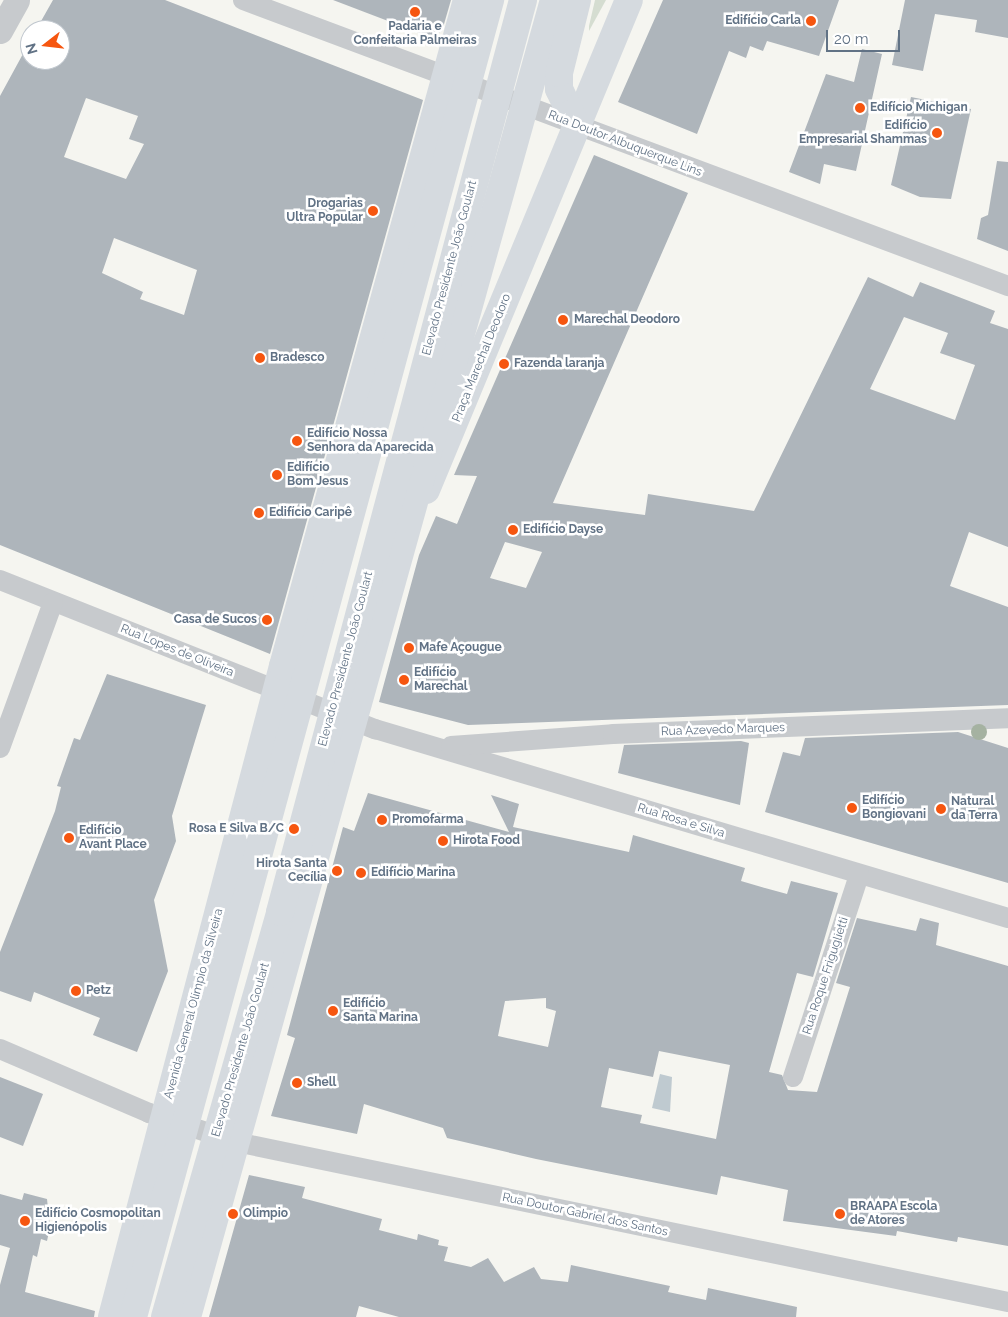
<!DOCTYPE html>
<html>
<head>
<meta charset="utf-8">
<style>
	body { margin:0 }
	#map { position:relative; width:1008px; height:1317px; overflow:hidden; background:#f5f5f0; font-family:Raleway,sans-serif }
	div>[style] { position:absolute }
	.green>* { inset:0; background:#d5ddd1 }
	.water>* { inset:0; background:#bfcad0 }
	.building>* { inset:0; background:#aeb5bb }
	.minor>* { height:20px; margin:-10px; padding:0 10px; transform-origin:10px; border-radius:10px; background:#c7cacd }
	.tertiary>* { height:25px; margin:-12.5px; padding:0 12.5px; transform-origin:12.5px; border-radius:12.5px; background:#c7cacd }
	.secondary>* { height:28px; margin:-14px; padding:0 14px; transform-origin:14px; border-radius:14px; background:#d5dadf }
	.primary>* { height:28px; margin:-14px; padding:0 14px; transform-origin:14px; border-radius:14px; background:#d5dadf }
	.trunk>* { height:28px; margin:-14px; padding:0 14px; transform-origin:14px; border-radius:14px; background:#d5dadf }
	.trees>* { width:16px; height:16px; margin:-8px; border-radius:50%; background:#a5b2a1 }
	.dots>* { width:14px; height:14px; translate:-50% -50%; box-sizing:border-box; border:2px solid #fff; border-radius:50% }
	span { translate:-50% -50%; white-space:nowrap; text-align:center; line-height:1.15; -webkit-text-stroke:5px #fff; paint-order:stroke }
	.poi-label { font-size:12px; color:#617285; font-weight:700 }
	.right { translate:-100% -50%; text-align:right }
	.left { translate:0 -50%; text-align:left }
	.street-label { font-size:12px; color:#617285 }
	.north { position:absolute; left:20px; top:20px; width:50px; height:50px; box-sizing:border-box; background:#fff; border:1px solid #c0c7ce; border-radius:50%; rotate:254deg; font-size:14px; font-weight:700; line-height:20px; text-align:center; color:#617285 }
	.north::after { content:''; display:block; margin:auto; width:18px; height:22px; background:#f65610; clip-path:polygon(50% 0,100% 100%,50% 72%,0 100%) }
	.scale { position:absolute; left:826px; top:30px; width:74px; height:22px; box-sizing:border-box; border:2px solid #617285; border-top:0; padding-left:6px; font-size:15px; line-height:18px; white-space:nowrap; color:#617285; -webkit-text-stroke:4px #fff; paint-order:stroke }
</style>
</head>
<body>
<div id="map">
	<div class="green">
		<div style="clip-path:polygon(595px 0,606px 0,589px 31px,589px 26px)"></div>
	</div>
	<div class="water">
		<div style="clip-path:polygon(660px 1074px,672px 1077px,670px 1112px,652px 1108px)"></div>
	</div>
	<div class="building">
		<div style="clip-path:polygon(evenodd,53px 0,165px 0,423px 100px,270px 654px,0 545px,0 96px,30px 41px,30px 60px,60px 60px,60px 30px,36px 30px,53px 0,86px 98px,138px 116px,129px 139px,144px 144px,126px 179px,64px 157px,86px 98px,53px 0,114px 238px,197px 270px,184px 315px,140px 299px,143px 292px,102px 273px,114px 238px)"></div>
		<div style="clip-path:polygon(333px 0,451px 0,442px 31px,430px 37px)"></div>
		<div style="clip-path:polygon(663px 0,839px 0,819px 56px,767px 41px,763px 51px,750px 46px,746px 58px,729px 51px,697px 134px,618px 102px)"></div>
		<div style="clip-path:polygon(905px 0,1008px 0,1008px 38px,975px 32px,977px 20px,935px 14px,923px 71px,892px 65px)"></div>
		<div style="clip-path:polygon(862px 49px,882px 54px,856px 171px,824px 164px,820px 184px,789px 172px,826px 74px,854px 82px)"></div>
		<div style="clip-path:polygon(911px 97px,971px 109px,951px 199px,920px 197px,891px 185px)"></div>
		<div style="clip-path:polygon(evenodd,594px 155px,688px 193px,553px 503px,645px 515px,648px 494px,754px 511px,868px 277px,913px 297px,920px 282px,995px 311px,990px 323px,1008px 329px,1008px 547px,969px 532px,950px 586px,1008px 607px,1008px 705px,468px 725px,379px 702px,419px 555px,436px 516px,457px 524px,477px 476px,454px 475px,594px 155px,904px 317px,948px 333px,940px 353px,975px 365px,955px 420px,870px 389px,904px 317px,594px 155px,505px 542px,542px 552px,526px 588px,490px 578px,505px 542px)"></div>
		<div style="clip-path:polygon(997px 161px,1008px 162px,1008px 251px,977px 239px,981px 218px,988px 215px)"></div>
		<div style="clip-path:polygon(107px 674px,206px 705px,172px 816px,176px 841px,154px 900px,168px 971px,137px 1052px,93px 1035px,100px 1018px,34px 992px,31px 1002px,0 991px,0 952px,55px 811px,61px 787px,57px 786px,74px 738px,80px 740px)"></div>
		<div style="clip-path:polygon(958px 732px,1008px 748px,1008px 883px,765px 812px,783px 752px,800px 756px,805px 738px)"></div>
		<div style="clip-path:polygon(741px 741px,749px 743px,740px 805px,618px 773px,624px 745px)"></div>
		<div style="clip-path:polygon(evenodd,368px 793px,509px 832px,491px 795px,519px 804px,513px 827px,629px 852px,633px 835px,745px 868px,741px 881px,765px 888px,787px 894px,791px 881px,838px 893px,813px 977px,797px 973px,769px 1072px,782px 1075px,788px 1090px,817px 1092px,850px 987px,836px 983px,857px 918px,916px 931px,920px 918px,939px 923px,936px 945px,1008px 966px,1008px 1246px,958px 1237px,957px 1242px,897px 1231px,896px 1236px,783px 1221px,788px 1190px,721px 1176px,717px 1195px,536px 1159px,447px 1138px,443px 1128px,364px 1104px,357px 1134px,271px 1116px,295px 1038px,287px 1035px,343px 827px,354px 831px,368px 793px,546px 998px,546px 1008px,556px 1011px,548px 1047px,498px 1036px,505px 1001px,546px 998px,368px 793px,659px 1051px,730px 1065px,716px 1139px,640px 1123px,642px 1115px,601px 1107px,609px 1068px,653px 1077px,659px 1051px)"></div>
		<div style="clip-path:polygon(0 1077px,43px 1094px,23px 1146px,0 1137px)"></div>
		<div style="clip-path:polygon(249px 1175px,305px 1187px,302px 1198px,382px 1219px,379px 1230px,417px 1240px,418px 1234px,439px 1240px,438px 1245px,448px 1247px,444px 1261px,471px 1267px,488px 1258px,504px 1282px,534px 1267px,541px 1279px,568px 1282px,571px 1265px,670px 1286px,668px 1292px,706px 1300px,708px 1288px,797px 1307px,796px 1317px,399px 1317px,359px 1306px,356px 1317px,209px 1317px)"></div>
		<div style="clip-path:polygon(24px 1193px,47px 1199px,50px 1227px,47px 1241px,41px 1239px,37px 1257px,33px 1255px,25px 1292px,95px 1311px,94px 1317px,0 1317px,0 1285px,10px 1248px,0 1245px,0 1194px,22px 1200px)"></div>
	</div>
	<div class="minor">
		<div style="left:243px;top:0;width:817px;rotate:20.5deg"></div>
		<div style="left:0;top:580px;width:404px;rotate:21.7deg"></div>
		<div style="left:375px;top:729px;width:661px;rotate:16.62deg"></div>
		<div style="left:451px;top:746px;width:162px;rotate:-4.2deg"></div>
		<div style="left:613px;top:734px;width:395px;rotate:-2.3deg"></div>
		<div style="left:0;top:748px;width:155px;rotate:-70deg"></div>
		<div style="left:0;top:1049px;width:162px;rotate:23.2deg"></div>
		<div style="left:149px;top:1113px;width:92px;rotate:18.4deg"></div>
		<div style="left:236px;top:1142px;width:788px;rotate:11.71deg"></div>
		<div style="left:793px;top:1077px;width:213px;rotate:-71.9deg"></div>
	</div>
	<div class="tertiary">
		<div style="left:0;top:31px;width:35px;rotate:-61deg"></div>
	</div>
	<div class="secondary">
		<div style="left:426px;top:490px;width:530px;rotate:-67.5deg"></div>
	</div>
	<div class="primary">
		<div style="left:112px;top:1317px;width:673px;rotate:-75.28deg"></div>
		<div style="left:283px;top:666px;width:691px;rotate:-74.56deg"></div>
		<div style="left:187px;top:1317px;width:1367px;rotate:-74.43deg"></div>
	</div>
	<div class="trunk">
		<div style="left:577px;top:127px;width:42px;rotate:-115.3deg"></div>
		<div style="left:559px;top:89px;width:16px;rotate:-90deg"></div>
		<div style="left:559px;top:73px;width:75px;rotate:-76.1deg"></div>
		<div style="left:133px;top:1317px;width:1365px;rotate:-74.83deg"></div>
		<div style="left:165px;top:1317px;width:421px;rotate:-74.1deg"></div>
		<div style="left:280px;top:912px;width:944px;rotate:-75.08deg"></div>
	</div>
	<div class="trees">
		<div style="left:979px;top:732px"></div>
	</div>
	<div class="dots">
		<div style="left:415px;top:12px;background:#f65610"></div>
		<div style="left:811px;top:21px;background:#f65610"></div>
		<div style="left:860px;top:108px;background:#f65610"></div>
		<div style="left:937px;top:133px;background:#f65610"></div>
		<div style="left:373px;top:211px;background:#f65610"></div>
		<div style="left:563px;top:320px;background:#f65610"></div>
		<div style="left:260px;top:358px;background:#f65610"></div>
		<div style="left:504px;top:364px;background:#f65610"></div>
		<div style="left:297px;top:441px;background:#f65610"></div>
		<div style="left:277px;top:475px;background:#f65610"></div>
		<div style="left:259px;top:513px;background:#f65610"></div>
		<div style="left:513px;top:530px;background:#f65610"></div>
		<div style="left:267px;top:620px;background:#f65610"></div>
		<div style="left:409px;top:648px;background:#f65610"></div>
		<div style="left:404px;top:680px;background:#f65610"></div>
		<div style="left:852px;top:808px;background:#f65610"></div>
		<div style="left:941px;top:809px;background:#f65610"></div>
		<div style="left:382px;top:820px;background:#f65610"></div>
		<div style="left:294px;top:829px;background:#f65610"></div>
		<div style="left:69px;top:838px;background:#f65610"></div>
		<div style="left:443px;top:841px;background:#f65610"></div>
		<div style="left:337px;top:871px;background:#f65610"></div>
		<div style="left:361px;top:873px;background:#f65610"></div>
		<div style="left:76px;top:991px;background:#f65610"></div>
		<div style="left:333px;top:1011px;background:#f65610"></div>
		<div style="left:297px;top:1083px;background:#f65610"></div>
		<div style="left:233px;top:1214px;background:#f65610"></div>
		<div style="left:840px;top:1214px;background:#f65610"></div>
		<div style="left:25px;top:1221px;background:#f65610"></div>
	</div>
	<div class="poi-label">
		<span class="right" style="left:801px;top:21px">Edifício Carla</span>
		<span style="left:415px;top:34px">Padaria e<br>Confeitaria Palmeiras</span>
		<span class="left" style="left:870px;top:108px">Edifício Michigan</span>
		<span class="right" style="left:927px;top:133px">Edifício<br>Empresarial Shammas</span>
		<span class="right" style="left:363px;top:211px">Drogarias<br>Ultra Popular</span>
		<span class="left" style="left:574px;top:320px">Marechal Deodoro</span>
		<span class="left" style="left:270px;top:358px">Bradesco</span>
		<span class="left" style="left:514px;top:364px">Fazenda laranja</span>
		<span class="left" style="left:307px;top:441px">Edifício Nossa<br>Senhora da Aparecida</span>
		<span class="left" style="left:287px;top:475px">Edifício<br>Bom Jesus</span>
		<span class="left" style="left:269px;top:513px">Edifício Caripê</span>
		<span class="left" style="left:523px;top:530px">Edifício Dayse</span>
		<span class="right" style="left:257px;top:620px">Casa de Sucos</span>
		<span class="left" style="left:419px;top:648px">Mafe Açougue</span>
		<span class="left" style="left:414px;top:680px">Edifício<br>Marechal</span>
		<span class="left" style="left:862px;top:808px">Edifício<br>Bongiovani</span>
		<span class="left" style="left:951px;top:809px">Natural<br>da Terra</span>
		<span class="left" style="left:392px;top:820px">Promofarma</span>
		<span class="right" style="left:284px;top:829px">Rosa E Silva B/C</span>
		<span class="left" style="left:79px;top:838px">Edifício<br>Avant Place</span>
		<span class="left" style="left:453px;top:841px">Hirota Food</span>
		<span class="right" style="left:327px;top:871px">Hirota Santa<br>Cecília</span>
		<span class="left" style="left:371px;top:873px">Edifício Marina</span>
		<span class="left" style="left:86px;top:991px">Petz</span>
		<span class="left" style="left:343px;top:1011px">Edifício<br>Santa Marina</span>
		<span class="left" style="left:307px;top:1083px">Shell</span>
		<span class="left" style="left:850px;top:1214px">BRAAPA Escola<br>de Atores</span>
		<span class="left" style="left:35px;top:1221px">Edifício Cosmopolitan<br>Higienópolis</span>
		<span class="left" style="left:243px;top:1214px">Olimpio</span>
	</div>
	<div class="street-label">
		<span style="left:625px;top:144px;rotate:21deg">Rua Doutor Albuquerque Lins</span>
		<span style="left:450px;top:268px;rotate:-75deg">Elevado Presidente João Goulart</span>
		<span style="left:482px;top:358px;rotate:-68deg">Praça Marechal Deodoro</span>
		<span style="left:177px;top:651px;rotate:22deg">Rua Lopes de Oliveira</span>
		<span style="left:346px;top:659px;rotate:-75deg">Elevado Presidente João Goulart</span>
		<span style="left:723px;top:730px;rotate:-2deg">Rua Azevedo Marques</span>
		<span style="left:681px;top:821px;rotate:17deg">Rua Rosa e Silva</span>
		<span style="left:826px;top:976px;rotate:-72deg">Rua Roque Friguglietti</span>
		<span style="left:194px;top:1004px;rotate:-75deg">Avenida General Olímpio da Silveira</span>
		<span style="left:241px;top:1050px;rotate:-74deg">Elevado Presidente João Goulart</span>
		<span style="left:585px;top:1215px;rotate:12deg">Rua Doutor Gabriel dos Santos</span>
	</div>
	<div class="north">N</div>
	<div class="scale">20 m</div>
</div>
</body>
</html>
